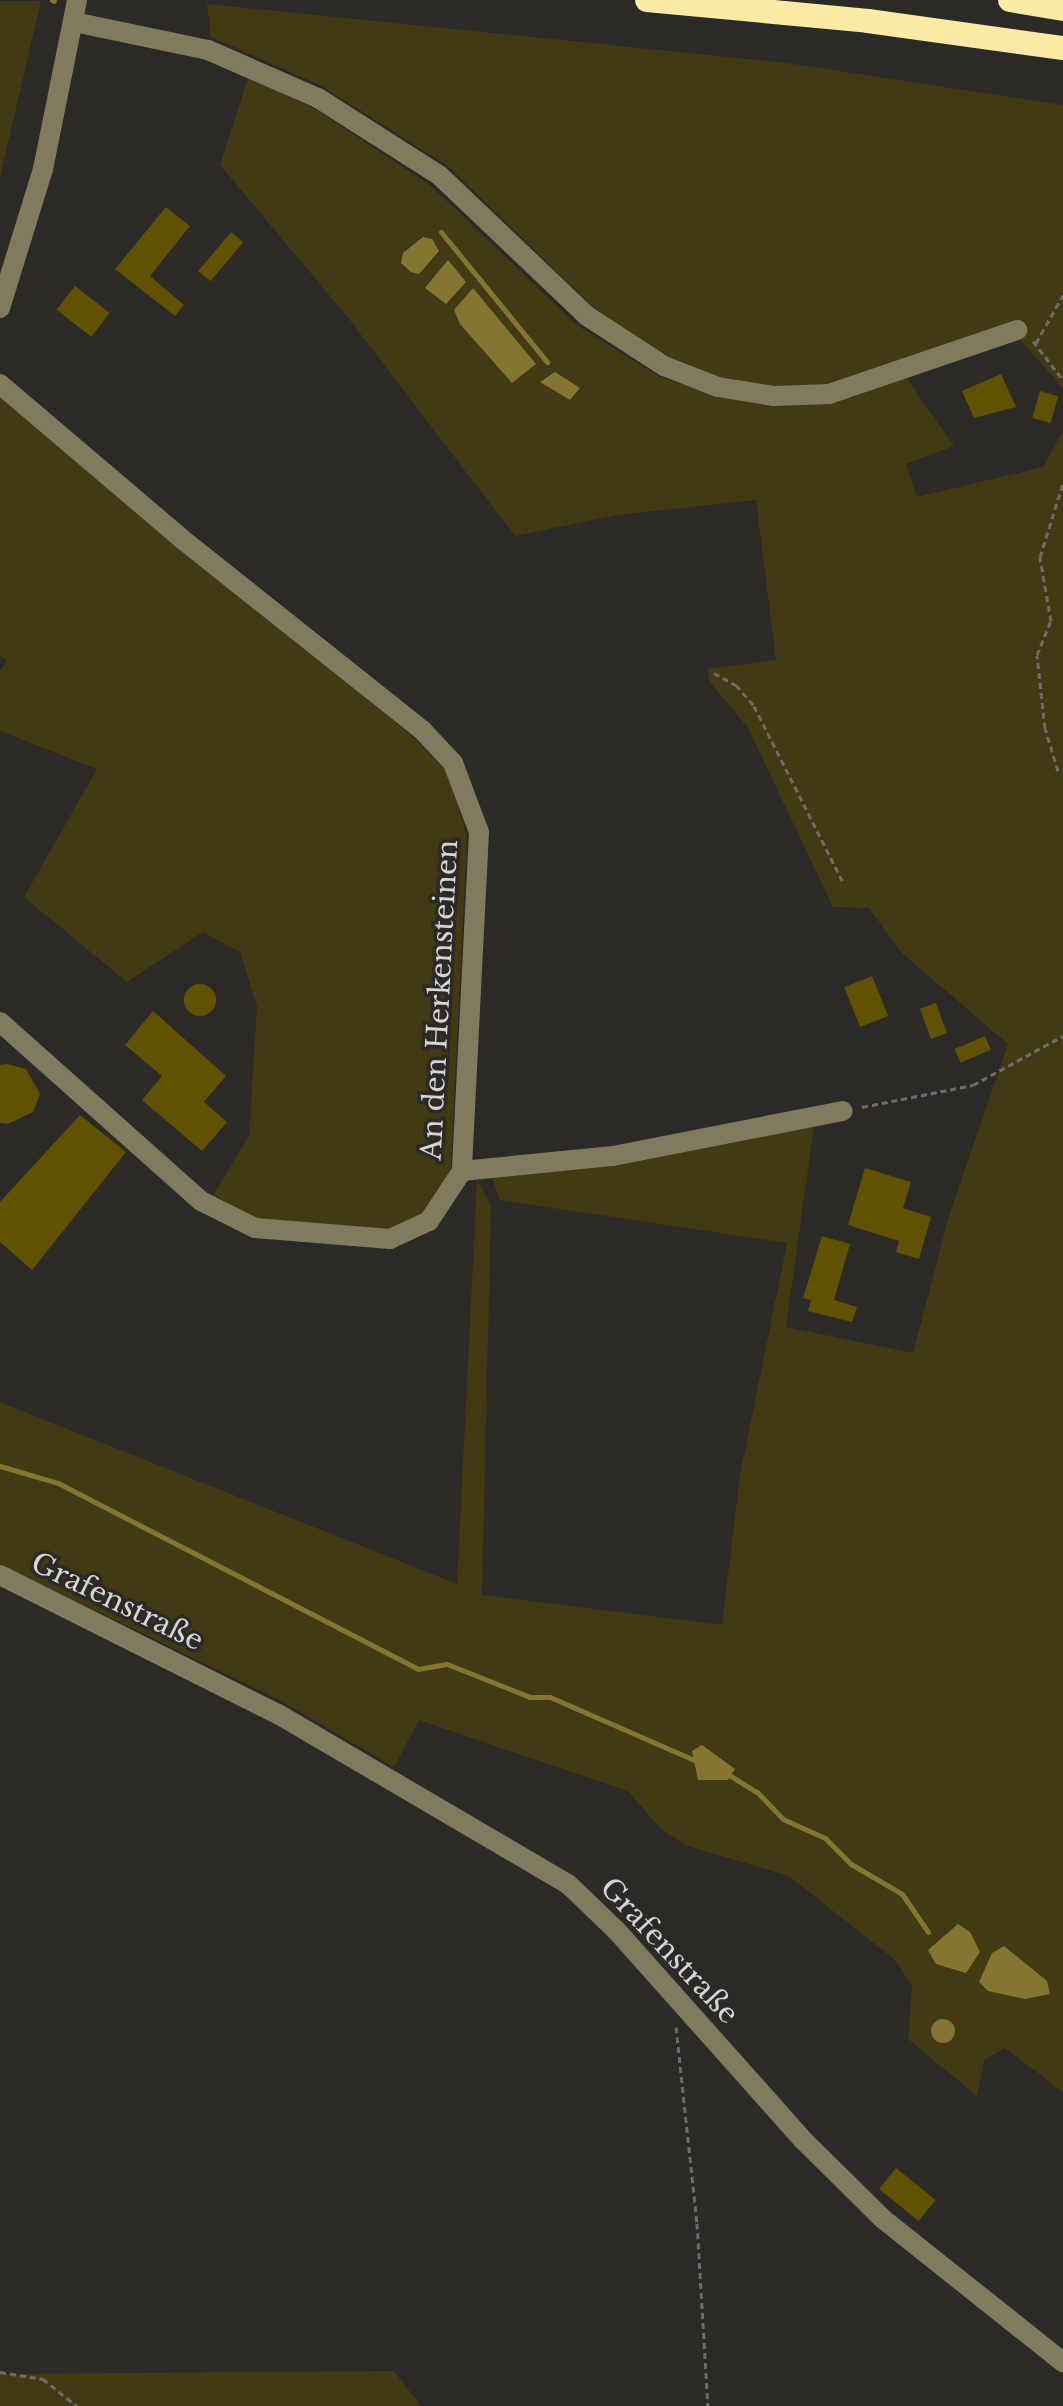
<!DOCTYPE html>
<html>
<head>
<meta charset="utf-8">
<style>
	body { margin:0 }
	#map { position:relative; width:1063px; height:2406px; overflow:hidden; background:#2b2a27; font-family:"Libre Baskerville",serif }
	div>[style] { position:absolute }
	.green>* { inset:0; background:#423a13 }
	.water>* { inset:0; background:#847631 }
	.round { border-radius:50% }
	.stream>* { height:5px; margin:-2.5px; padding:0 2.5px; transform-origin:2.5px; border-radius:2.5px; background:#847631 }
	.building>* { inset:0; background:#605201; transform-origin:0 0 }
	.path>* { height:3px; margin-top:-1.5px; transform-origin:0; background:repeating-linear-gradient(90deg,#6d6c6a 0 6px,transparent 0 10px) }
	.minor>* { height:20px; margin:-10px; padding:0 10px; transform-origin:10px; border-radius:10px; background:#807a5f }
	.highway>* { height:24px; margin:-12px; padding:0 12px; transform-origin:12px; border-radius:12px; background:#f9eaa4 }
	span { translate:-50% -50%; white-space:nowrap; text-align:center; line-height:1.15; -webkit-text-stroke:7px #2b2a27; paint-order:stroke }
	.street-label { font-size:28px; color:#d6d5d3 }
</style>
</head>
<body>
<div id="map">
	<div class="green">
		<div style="clip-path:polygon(0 1px,41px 1px,0 177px)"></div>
		<div style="clip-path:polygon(207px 4px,787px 63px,1063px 105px,1063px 388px,1016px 335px,905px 376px,954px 446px,906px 464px,917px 497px,1043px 467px,1063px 430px,1063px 2092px,1005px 2048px,984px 2060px,977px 2096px,908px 2039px,912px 1986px,895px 1960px,789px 1876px,688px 1846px,662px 1830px,628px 1791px,419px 1720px,394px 1767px,283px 1702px,0 1564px,0 1402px,457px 1584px,477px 1180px,491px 1205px,482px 1595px,722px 1625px,740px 1475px,787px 1243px,500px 1200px,492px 1177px,615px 1162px,814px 1127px,786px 1327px,913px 1353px,949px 1216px,1008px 1044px,902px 953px,869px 908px,833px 907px,748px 728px,709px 681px,708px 669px,776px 660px,756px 500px,617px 515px,515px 536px,346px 315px,220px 165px,249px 75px,318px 111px,430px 185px,578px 326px,660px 377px,714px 395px,831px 389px,775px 391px,720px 383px,668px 363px,594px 308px,449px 167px,322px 86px,211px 37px)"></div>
		<div style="clip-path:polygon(0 397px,410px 734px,448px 773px,467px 837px,450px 1181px,426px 1214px,389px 1231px,254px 1220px,214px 1194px,249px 1136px,257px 1007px,240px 952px,203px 932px,127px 982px,24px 897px,97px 769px,0 731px,0 671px,7px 660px,0 656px)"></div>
		<div style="clip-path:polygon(394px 2371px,421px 2406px,0 2406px,0 2374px)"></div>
	</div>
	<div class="water">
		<div style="clip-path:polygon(423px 237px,432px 239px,439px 251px,419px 274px,411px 272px,401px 263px,403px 253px)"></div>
		<div style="clip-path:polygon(448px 260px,466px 282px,446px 304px,425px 288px)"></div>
		<div style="clip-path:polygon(473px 288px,536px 364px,512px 383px,460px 324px,454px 310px)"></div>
		<div style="clip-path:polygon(555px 372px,580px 388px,570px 400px,540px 382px)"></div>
		<div style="clip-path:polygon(702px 1745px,735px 1769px,728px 1780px,698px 1780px,692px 1751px)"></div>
		<div style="clip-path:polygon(958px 1924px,970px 1932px,980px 1952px,966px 1973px,936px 1964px,928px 1950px)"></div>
		<div style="clip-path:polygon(1004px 1946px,1047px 1981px,1050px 1994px,1025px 1999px,988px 1991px,979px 1982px,992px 1953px)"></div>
		<div class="round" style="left:931px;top:2019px;width:24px;height:24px"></div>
	</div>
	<div class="stream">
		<div style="left:52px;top:0;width:2px;rotate:27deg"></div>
		<div style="left:441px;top:232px;width:168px;rotate:50.8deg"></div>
		<div style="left:0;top:1466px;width:60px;rotate:16.3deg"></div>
		<div style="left:58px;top:1483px;width:405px;rotate:27.3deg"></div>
		<div style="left:418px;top:1669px;width:29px;rotate:-10deg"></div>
		<div style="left:447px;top:1664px;width:89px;rotate:21.7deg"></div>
		<div style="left:530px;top:1697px;width:20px"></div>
		<div style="left:550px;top:1697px;width:163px;rotate:23.6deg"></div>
		<div style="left:726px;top:1773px;width:36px;rotate:32deg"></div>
		<div style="left:757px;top:1792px;width:37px;rotate:46deg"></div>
		<div style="left:783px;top:1819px;width:46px;rotate:24.3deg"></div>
		<div style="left:825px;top:1838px;width:37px;rotate:45deg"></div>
		<div style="left:851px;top:1864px;width:59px;rotate:30.5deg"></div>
		<div style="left:902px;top:1894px;width:46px;rotate:55.6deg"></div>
	</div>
	<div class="building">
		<div style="clip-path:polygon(166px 207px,190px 226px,150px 276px,184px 305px,175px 316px,115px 269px)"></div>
		<div style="left:231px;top:232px;width:16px;height:51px;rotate:40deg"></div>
		<div style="left:75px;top:286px;width:44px;height:30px;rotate:38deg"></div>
		<div style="clip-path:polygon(1001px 374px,1016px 407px,974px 418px,962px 391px)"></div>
		<div style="left:1040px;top:391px;width:19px;height:28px;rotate:16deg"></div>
		<div style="left:872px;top:976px;width:43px;height:30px;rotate:68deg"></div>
		<div class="round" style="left:184px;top:984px;width:32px;height:32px"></div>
		<div style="left:936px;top:1003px;width:32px;height:17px;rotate:70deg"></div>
		<div style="clip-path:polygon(153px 1011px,226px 1076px,204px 1102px,227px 1122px,202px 1151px,142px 1100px,162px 1076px,125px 1045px)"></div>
		<div style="left:985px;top:1036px;width:15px;height:33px;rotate:67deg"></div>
		<div style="clip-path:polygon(7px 1064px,26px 1069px,40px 1094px,33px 1112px,8px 1124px,0 1123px,0 1065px)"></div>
		<div style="clip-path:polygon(80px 1115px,126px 1152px,32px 1270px,0 1242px,0 1202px)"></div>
		<div style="clip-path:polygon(865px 1168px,911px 1182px,903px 1208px,931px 1217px,919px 1259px,896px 1252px,899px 1241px,848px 1225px)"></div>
		<div style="clip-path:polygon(822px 1236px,850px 1244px,834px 1300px,857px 1307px,852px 1322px,808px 1311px,811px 1300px,803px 1298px)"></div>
		<div style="left:896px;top:2168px;width:51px;height:27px;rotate:39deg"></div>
	</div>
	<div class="path">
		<div style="left:1033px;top:341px;width:49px;rotate:52.4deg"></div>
		<div style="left:1036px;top:343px;width:55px;rotate:-60.6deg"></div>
		<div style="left:714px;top:673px;width:25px;rotate:29deg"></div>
		<div style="left:736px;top:685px;width:28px;rotate:49deg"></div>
		<div style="left:754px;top:706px;width:199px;rotate:63.2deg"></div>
		<div style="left:1058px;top:771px;width:45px;rotate:-106.8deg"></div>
		<div style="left:1045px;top:728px;width:73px;rotate:-96.3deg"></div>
		<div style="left:1037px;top:655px;width:37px;rotate:-68deg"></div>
		<div style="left:1051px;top:621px;width:65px;rotate:-99.8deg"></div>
		<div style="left:1040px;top:557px;width:77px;rotate:-72.7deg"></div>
		<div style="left:862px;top:1107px;width:113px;rotate:-11.2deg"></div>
		<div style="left:973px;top:1085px;width:102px;rotate:-28.6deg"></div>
		<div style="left:676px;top:2027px;width:197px;rotate:83.9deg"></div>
		<div style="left:697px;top:2223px;width:183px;rotate:86.6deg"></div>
		<div style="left:0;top:2372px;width:44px;rotate:9.2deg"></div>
		<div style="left:43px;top:2379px;width:43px;rotate:38.5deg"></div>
	</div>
	<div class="minor">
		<div style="left:74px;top:22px;width:137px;rotate:11.8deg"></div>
		<div style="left:208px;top:50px;width:120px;rotate:23.6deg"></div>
		<div style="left:318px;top:98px;width:143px;rotate:32.5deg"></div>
		<div style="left:439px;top:175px;width:204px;rotate:43.6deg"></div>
		<div style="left:587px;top:316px;width:92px;rotate:33deg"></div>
		<div style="left:664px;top:366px;width:58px;rotate:21.3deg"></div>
		<div style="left:718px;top:387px;width:57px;rotate:9.1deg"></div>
		<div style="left:774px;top:396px;width:55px;rotate:-2.1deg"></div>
		<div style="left:829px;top:394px;width:199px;rotate:-18.8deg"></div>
		<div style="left:0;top:308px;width:145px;rotate:-72.8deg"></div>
		<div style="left:43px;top:169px;width:172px;rotate:-78.6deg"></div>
		<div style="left:0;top:384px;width:239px;rotate:40.4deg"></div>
		<div style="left:182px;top:539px;width:308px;rotate:38.5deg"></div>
		<div style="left:423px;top:731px;width:44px;rotate:46.8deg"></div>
		<div style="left:453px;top:763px;width:74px;rotate:69.4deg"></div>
		<div style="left:479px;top:832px;width:339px;rotate:92.9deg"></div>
		<div style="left:462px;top:1171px;width:60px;rotate:123.4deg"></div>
		<div style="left:429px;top:1221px;width:43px;rotate:155.2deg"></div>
		<div style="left:390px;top:1239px;width:135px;rotate:-175.3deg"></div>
		<div style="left:255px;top:1228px;width:60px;rotate:-153.4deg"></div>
		<div style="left:201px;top:1201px;width:269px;rotate:-138.3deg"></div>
		<div style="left:462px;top:1171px;width:152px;rotate:-5.7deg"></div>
		<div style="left:613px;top:1156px;width:234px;rotate:-11.1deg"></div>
		<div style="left:0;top:1575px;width:311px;rotate:26.6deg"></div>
		<div style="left:278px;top:1714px;width:336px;rotate:30.4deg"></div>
		<div style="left:568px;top:1884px;width:66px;rotate:43.8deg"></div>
		<div style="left:616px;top:1930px;width:280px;rotate:48.3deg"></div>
		<div style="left:802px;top:2139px;width:114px;rotate:44.6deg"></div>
		<div style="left:883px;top:2219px;width:230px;rotate:38.5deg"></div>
	</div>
	<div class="highway">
		<div style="left:647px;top:0;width:222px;rotate:5.4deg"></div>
		<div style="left:868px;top:21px;width:197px;rotate:7.9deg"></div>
		<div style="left:1010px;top:0;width:54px;rotate:9.6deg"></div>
	</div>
	<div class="street-label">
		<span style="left:440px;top:1000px;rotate:-87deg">An den Herkensteinen</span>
		<span style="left:117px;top:1602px;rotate:26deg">Grafenstraße</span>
		<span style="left:669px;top:1951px;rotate:47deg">Grafenstraße</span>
	</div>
</div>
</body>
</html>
